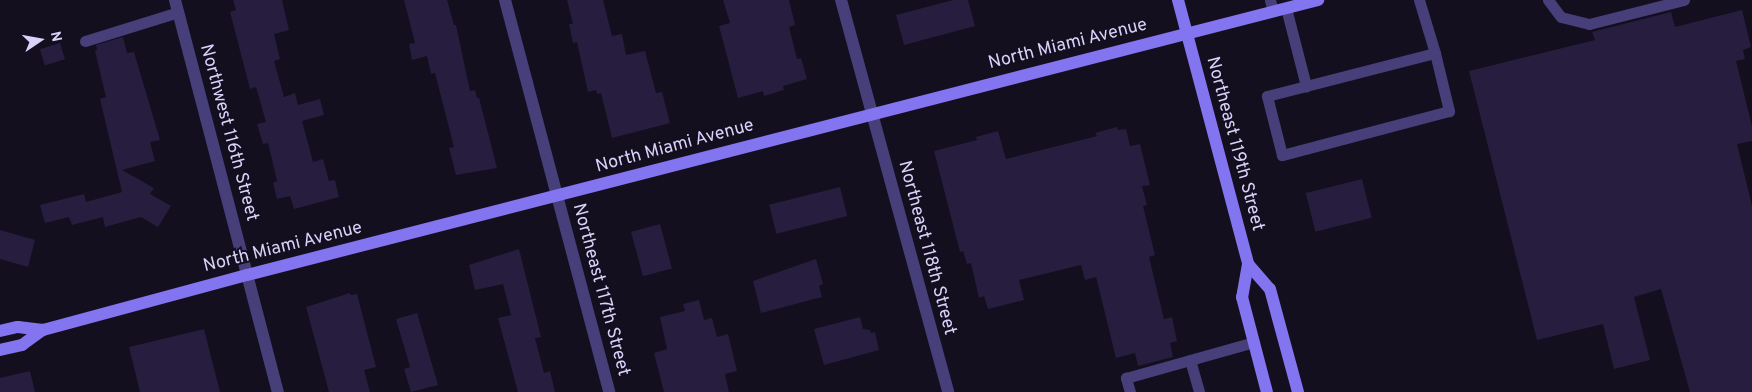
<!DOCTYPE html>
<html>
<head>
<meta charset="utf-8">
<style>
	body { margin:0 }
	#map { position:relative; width:1752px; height:392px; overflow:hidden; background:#130f1f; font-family:Overpass,sans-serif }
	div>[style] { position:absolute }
	.building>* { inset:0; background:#271d3e; transform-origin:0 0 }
	.lane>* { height:11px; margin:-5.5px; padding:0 5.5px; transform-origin:5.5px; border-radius:5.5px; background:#473f79 }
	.street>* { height:12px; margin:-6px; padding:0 6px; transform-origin:6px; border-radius:6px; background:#473f79 }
	.secondary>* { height:12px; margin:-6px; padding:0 6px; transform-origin:6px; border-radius:6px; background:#8374f0 }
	span { translate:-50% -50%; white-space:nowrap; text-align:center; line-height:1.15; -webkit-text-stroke:4px #130f1f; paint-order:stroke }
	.street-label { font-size:18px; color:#dad2fa }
	.north { position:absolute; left:15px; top:15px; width:50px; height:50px; -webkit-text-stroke:4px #130f1f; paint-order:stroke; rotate:78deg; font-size:14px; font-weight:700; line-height:20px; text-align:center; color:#dad2fa }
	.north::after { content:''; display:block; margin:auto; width:18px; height:22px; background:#dad2fa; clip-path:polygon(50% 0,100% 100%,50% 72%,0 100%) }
</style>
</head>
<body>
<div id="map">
	<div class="building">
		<div style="clip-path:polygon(233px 0,282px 0,289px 30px,274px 34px,280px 59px,274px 61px,284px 97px,295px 93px,298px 105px,320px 99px,324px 115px,302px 121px,313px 162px,323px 159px,329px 181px,335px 180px,339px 197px,294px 209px,290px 196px,277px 199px,273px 183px,277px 181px,268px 143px,263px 144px,257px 124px,266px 122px,256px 87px,250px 89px,230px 12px,236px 10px)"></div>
		<div style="clip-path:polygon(404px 0,447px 0,454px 25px,456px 25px,470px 91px,475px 90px,477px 98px,479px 98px,497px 168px,456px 175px,449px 148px,454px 147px,435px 73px,431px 74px,427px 56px,412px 60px,409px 44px,415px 43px)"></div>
		<div style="clip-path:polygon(567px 0,603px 0,612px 36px,622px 34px,626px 55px,645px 51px,656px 93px,662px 92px,670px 123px,612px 138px,601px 93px,597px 94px,596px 90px,588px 92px,577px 42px,573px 43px,569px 24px,573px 24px)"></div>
		<div style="clip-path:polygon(723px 0,789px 0,795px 25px,789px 27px,797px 59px,801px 58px,807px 79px,783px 86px,784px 90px,764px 96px,763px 91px,738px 98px,719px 26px,730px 23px)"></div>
		<div style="clip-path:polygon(953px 0,968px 0,975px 26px,904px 45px,896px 15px)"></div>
		<div style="clip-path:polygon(1742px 10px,1751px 47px,1743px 50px,1745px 59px,1736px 61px,1752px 126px,1752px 141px,1737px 144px,1752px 206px,1752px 392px,1690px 392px,1661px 289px,1634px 297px,1650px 360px,1614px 369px,1603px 324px,1537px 340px,1469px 71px,1595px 40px,1592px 32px,1671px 12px,1675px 27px)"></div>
		<div style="clip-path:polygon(123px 37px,127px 53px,134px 52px,160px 140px,150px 142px,155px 161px,122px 170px,154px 188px,150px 194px,171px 206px,158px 227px,141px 217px,105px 227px,103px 217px,72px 225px,69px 217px,45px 223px,40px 205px,84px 194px,86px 202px,122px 192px,100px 99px,106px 97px,95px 51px,97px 50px,96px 45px)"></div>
		<div style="left:60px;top:43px;width:17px;height:21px;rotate:73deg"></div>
		<div style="clip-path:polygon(1117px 127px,1118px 130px,1126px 129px,1130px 146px,1140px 144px,1150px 185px,1142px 186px,1147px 205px,1143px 206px,1155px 255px,1149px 257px,1164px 319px,1172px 317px,1177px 341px,1170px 343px,1173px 357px,1138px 366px,1135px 353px,1116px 358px,1096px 277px,1085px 280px,1081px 265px,1019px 280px,1024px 300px,988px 309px,984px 296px,979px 298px,971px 263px,967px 264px,963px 251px,960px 252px,934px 151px,977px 140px,976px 137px,998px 131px,1006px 159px,1097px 136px,1095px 133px)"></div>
		<div style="left:1362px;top:179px;width:40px;height:58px;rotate:76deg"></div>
		<div style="left:840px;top:187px;width:30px;height:73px;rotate:76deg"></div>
		<div style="left:660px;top:224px;width:46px;height:30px;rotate:75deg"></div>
		<div style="clip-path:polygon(0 230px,35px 240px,28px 267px,0 259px)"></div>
		<div style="clip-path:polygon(519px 249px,541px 337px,535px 338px,544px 373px,550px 371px,555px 392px,518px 392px,498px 318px,511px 315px,503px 284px,475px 290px,469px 265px)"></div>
		<div style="clip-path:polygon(816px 259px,823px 284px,819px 286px,822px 297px,761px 313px,753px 281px)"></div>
		<div style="clip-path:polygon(350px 293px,351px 295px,357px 294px,376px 367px,364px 370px,370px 392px,329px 392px,306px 307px)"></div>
		<div style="clip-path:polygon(699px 300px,704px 320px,712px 318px,717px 337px,728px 334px,737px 371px,725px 374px,729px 392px,664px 392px,654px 353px,667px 349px,660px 317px,685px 311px,683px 304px)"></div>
		<div style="clip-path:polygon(417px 313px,438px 385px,411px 392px,404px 369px,410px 367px,396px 319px)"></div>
		<div style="clip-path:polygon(860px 317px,863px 329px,870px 330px,871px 333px,875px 332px,879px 350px,824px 365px,814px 329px)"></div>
		<div style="clip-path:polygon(204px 329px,220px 392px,140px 392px,129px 347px)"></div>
		<div style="clip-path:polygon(30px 371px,35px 392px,0 392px,0 378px)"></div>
	</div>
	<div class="lane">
		<div style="left:1270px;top:0;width:11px;rotate:75deg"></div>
		<div style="left:1419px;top:0;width:55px;rotate:73.2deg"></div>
		<div style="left:1435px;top:53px;width:60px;rotate:76.4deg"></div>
		<div style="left:1449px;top:111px;width:173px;rotate:165.2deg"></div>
		<div style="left:1282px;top:155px;width:61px;rotate:-104.3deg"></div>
		<div style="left:1267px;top:96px;width:173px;rotate:-14.4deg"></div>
		<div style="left:1548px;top:0;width:21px;rotate:53deg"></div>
		<div style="left:1561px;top:17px;width:29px;rotate:14deg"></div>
		<div style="left:1589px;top:24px;width:98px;rotate:-14.2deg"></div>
		<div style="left:1286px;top:8px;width:81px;rotate:75.6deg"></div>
		<div style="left:85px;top:41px;width:97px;rotate:-17.3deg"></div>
		<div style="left:1190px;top:360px;width:33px;rotate:74deg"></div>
		<div style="left:1130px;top:392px;width:15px;rotate:-106deg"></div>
		<div style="left:1126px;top:378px;width:133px;rotate:-15.7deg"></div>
	</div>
	<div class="street">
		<div style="left:175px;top:0;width:405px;rotate:75.3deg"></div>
		<div style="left:505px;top:0;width:406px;rotate:75.1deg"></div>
		<div style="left:841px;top:0;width:406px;rotate:74.7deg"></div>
	</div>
	<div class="secondary">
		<div style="left:1178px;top:0;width:273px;rotate:75.1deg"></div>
		<div style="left:1248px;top:264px;width:34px;rotate:100deg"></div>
		<div style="left:1242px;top:297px;width:98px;rotate:75.3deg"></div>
		<div style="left:1248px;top:264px;width:33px;rotate:49deg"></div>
		<div style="left:1270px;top:289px;width:107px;rotate:74.8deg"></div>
		<div style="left:0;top:331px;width:18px;rotate:-13deg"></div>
		<div style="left:18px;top:327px;width:25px;rotate:7deg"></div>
		<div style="left:0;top:350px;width:23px;rotate:-13deg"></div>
		<div style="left:22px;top:345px;width:26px;rotate:-36deg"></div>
		<div style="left:43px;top:330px;width:211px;rotate:-15.1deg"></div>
		<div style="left:247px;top:275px;width:1106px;rotate:-14.4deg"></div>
	</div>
	<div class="street-label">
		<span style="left:1068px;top:45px;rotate:-14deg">North Miami Avenue</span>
		<span style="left:228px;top:133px;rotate:75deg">Northwest 116th Street</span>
		<span style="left:1234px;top:144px;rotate:75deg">Northeast 119th Street</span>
		<span style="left:675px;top:147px;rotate:-15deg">North Miami Avenue</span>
		<span style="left:283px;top:248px;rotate:-14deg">North Miami Avenue</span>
		<span style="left:926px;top:248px;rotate:75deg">Northeast 118th Street</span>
		<span style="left:600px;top:290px;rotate:75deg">Northeast 117th Street</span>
	</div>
	<div class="north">N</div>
</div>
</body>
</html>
